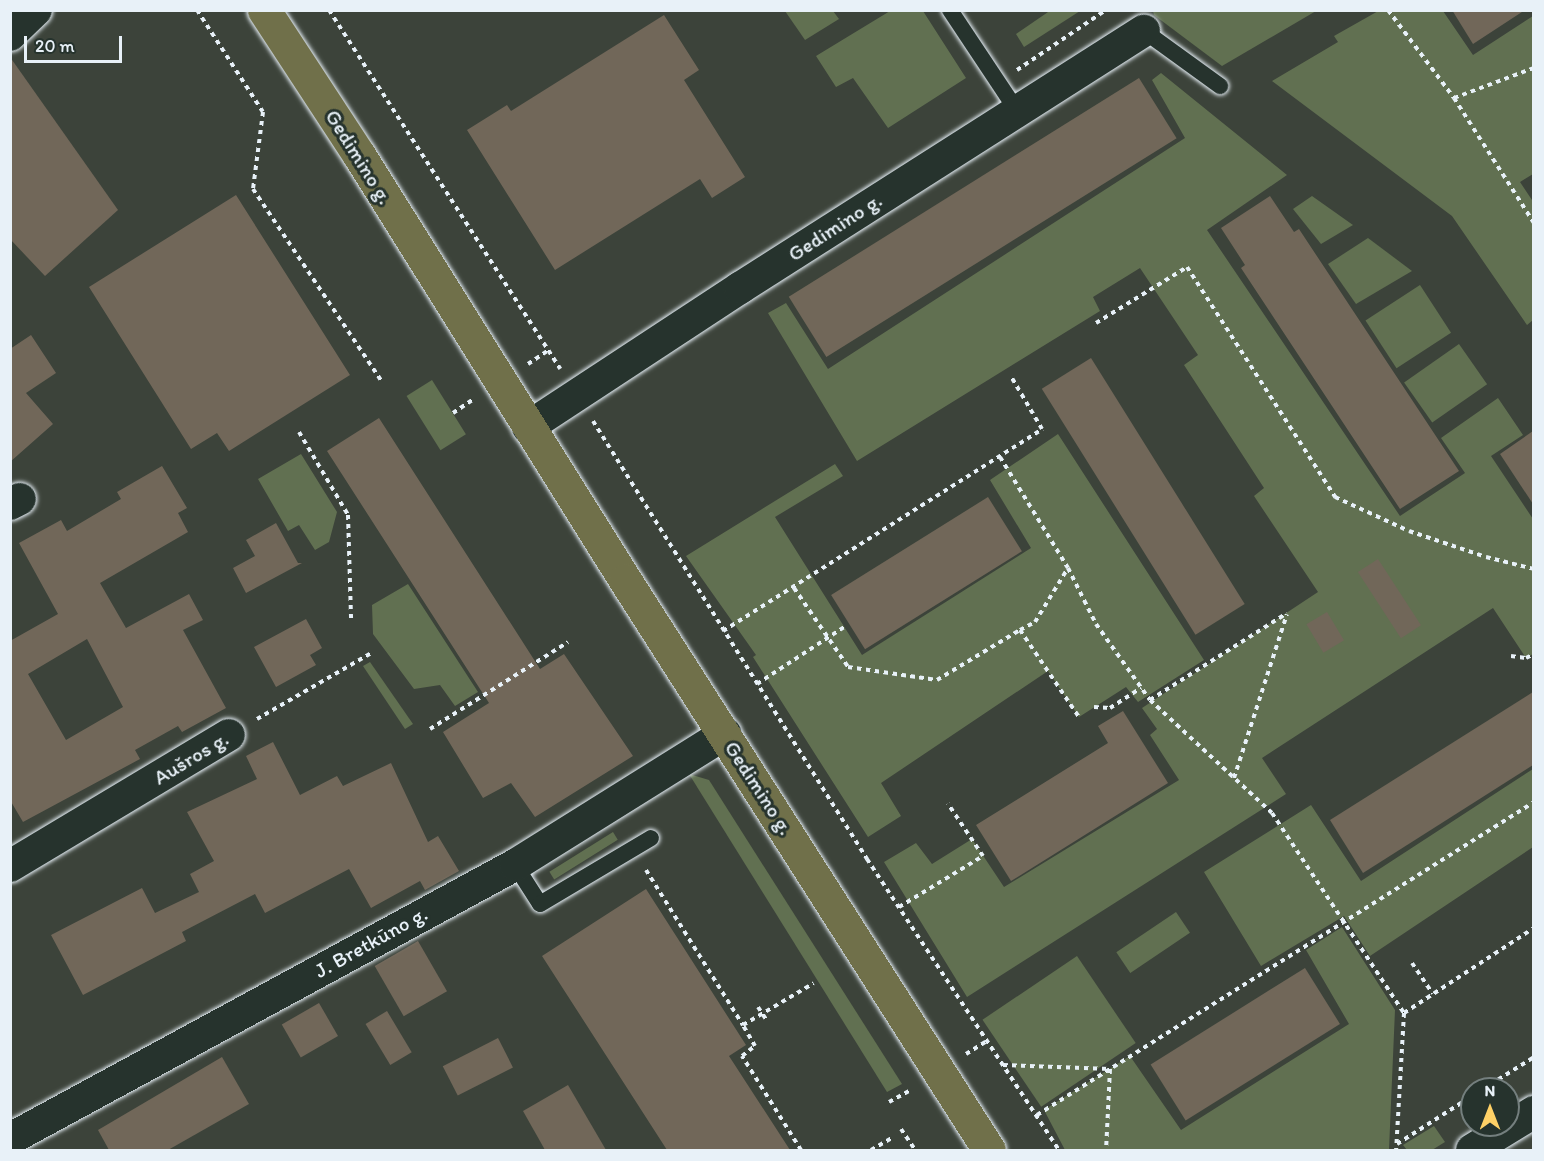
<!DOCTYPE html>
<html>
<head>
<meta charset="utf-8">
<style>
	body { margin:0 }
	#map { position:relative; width:1544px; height:1161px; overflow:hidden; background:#3c433a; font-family:Itim,sans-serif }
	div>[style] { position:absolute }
	.green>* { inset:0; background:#617051; transform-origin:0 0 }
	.building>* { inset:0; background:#716759; transform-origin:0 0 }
	.path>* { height:4px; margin-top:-2px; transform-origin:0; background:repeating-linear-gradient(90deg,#e8f1f8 0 4.5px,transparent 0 9px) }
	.roads { filter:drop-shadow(0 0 2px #e8f1f8) drop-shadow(0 0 2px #e8f1f8) }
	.lane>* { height:16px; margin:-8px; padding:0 8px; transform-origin:8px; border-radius:8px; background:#26332d }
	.street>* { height:32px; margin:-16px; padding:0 16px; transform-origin:16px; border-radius:16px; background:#26332d }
	.primary>* { height:33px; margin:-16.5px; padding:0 16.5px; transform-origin:16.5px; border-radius:16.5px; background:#70704a }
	span { translate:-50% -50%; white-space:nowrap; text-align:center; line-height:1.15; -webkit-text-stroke:6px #26332d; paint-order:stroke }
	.street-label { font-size:21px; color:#e8f1f8 }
	.frame { position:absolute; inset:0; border:12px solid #e8f1f8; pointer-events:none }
	.north { position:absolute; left:1460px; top:1077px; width:60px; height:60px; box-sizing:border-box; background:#26332d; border:2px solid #747f7e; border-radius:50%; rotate:0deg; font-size:16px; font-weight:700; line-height:24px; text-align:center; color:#e8f1f8 }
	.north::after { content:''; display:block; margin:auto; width:21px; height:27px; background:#ffd166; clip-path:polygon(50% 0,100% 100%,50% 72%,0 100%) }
	.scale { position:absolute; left:24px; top:36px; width:98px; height:27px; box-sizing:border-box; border:3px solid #e8f1f8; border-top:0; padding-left:8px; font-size:18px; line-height:21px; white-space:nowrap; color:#e8f1f8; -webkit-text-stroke:4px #26332d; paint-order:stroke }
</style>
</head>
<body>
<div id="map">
	<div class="green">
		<div style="clip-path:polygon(1051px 10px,1080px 11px,1024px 47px,1016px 34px)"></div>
		<div style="clip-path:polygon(1380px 10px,1443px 11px,1473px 55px,1533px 16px,1533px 174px,1520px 182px,1534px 203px,1533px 320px,1527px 325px,1452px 216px,1272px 81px,1338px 42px,1334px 36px)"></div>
		<div style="clip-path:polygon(785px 11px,833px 11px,839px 19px,805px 40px)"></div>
		<div style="clip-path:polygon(890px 11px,923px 11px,966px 78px,888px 128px,853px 78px,836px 87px,816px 56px)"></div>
		<div style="clip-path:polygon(1153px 11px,1153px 10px,1316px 11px,1222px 66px,1154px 15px)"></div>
		<div style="clip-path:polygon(1161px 73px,1287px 175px,1207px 230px,1400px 516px,1465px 473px,1441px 438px,1498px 398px,1523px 435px,1491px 456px,1533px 519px,1533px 654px,1526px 658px,1493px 608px,1262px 758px,1286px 794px,967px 997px,884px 862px,916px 843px,932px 864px,972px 839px,1004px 887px,1179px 780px,1150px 735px,1157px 729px,1142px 708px,1318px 592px,1254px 496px,1264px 488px,1184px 365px,1198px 355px,1140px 268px,1093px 297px,1100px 311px,857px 461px,768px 313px,786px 303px,828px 369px,1185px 138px,1152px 80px)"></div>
		<div style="clip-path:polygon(1312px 196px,1353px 225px,1321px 244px,1293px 209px)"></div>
		<div style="clip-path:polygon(1368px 238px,1412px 271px,1356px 304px,1328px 264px)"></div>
		<div style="left:1420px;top:285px;width:57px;height:65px;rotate:57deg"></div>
		<div style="left:1459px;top:344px;width:49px;height:67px;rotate:55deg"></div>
		<div style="left:432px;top:380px;width:64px;height:30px;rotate:58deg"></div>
		<div style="clip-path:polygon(1058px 434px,1204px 660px,1138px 702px,1126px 687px,1079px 717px,1048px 671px,881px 783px,901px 816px,868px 837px,753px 657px,756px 655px,686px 556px,835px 464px,843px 476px,775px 517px,862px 655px,1031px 548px,990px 480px)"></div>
		<div style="clip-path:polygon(301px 454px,337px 512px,329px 542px,315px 550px,299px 525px,288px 531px,258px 479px)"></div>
		<div style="clip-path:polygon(408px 584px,478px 692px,455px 706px,440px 685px,414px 689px,373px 634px,372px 605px)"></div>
		<div style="clip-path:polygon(370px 662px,413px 724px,405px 729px,363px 666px)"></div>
		<div style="clip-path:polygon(1533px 769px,1533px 847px,1370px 956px,1344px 916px,1261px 966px,1204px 872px,1311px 805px,1361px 881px)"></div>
		<div style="clip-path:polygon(689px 774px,709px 780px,902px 1084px,887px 1092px)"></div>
		<div style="left:613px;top:832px;width:9px;height:75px;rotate:58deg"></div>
		<div style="left:1176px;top:912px;width:25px;height:72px;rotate:56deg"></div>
		<div style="clip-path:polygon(1342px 927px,1395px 1010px,1389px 1150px,1065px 1150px,1044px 1110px,1130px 1056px,1181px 1130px,1349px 1024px,1306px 950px)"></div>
		<div style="left:1077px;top:956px;width:105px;height:114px;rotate:56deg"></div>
		<div style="clip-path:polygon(1434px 1126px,1445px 1142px,1432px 1150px,1407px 1150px,1403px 1145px)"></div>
	</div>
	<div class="building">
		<div style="clip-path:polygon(1452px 10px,1525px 10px,1473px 44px)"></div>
		<div style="clip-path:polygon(664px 15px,699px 70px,684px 80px,745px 177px,712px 198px,700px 179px,555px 270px,467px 130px,507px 105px,511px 111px)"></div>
		<div style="clip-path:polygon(10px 57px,118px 210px,45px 276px,10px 239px)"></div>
		<div style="left:1139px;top:78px;width:71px;height:413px;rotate:58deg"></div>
		<div style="clip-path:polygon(236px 195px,350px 375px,229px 451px,217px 433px,191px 449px,89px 287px)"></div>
		<div style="clip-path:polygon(1270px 196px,1294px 232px,1299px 229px,1459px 471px,1400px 509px,1241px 268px,1245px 265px,1221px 228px)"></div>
		<div style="clip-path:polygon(31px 335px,56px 373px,26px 393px,53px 424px,10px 462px,10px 349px)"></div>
		<div style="left:1091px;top:358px;width:290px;height:58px;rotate:58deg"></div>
		<div style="clip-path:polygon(379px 418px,540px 669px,564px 654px,633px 756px,535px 817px,511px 783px,483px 798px,443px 732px,489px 703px,327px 451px)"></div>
		<div style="clip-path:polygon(1533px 431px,1533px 504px,1500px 454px)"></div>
		<div style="clip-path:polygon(evenodd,162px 466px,187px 508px,178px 513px,188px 532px,100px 583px,126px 628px,189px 594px,203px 620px,183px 630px,226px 708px,182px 732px,178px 726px,135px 750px,140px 759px,23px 822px,10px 800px,10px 641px,58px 614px,19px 543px,61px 520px,67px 531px,121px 499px,117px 492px,162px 466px,87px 639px,123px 707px,66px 740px,28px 674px,87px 639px)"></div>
		<div style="left:988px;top:497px;width:64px;height:185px;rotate:58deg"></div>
		<div style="clip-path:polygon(276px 523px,298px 563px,302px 563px,246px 593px,233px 568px,255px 556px,246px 540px)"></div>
		<div style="left:1378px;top:559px;width:79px;height:24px;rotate:57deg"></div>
		<div style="left:1327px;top:612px;width:33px;height:24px;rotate:59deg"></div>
		<div style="clip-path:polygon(306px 619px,322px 648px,310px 655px,316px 665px,276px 687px,254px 647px)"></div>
		<div style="clip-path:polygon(1533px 692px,1533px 765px,1363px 873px,1330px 820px)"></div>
		<div style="clip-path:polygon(1123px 711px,1168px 783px,1011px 881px,976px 825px,1108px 743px,1098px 726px)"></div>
		<div style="clip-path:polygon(273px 742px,300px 795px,337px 776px,343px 786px,391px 763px,428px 842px,438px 836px,459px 871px,425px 890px,420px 881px,371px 908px,349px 869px,265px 913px,255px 894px,182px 932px,186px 941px,83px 995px,51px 935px,142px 888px,155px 913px,199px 892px,190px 874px,214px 861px,187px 812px,257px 779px,246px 756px)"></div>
		<div style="clip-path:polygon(646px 889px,746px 1045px,729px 1056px,790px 1150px,667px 1150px,542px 956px)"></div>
		<div style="left:418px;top:941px;width:58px;height:50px;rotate:60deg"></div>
		<div style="left:1305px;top:968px;width:66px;height:182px;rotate:58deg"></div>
		<div style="left:319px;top:1003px;width:38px;height:43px;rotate:60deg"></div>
		<div style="left:387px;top:1011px;width:48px;height:25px;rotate:59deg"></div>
		<div style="left:498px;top:1038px;width:33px;height:62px;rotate:63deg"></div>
		<div style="clip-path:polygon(222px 1057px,249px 1104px,168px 1150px,109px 1150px,98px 1130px)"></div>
		<div style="clip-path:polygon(568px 1085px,606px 1150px,545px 1150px,523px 1111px)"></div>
	</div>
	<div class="path">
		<div style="left:197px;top:10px;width:121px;rotate:57.1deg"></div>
		<div style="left:263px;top:112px;width:78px;rotate:97.4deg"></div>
		<div style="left:253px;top:189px;width:232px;rotate:56.2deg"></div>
		<div style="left:329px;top:10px;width:427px;rotate:57.2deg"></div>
		<div style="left:1388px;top:10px;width:110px;rotate:53.1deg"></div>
		<div style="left:1454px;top:98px;width:148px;rotate:57.4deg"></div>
		<div style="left:1017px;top:70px;width:107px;rotate:-34deg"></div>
		<div style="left:1454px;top:98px;width:85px;rotate:-20.6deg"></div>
		<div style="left:1096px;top:323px;width:107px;rotate:-31.6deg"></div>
		<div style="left:1187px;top:267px;width:274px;rotate:57.2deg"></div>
		<div style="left:1335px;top:497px;width:81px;rotate:24.7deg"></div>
		<div style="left:1409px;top:531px;width:81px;rotate:18.7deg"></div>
		<div style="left:1486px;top:557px;width:49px;rotate:14deg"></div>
		<div style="left:528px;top:364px;width:23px;rotate:-34deg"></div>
		<div style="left:453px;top:413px;width:25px;rotate:-34deg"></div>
		<div style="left:593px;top:421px;width:517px;rotate:57.97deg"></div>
		<div style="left:867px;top:859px;width:349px;rotate:56.6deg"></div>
		<div style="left:299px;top:432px;width:96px;rotate:59.4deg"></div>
		<div style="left:348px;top:515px;width:103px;rotate:88.3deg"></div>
		<div style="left:1000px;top:457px;width:130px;rotate:58.5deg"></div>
		<div style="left:1068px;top:568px;width:63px;rotate:63.4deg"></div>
		<div style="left:1096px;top:624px;width:93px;rotate:54.6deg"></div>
		<div style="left:1150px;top:700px;width:162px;rotate:-32.4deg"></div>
		<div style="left:794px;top:588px;width:96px;rotate:55.6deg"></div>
		<div style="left:848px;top:667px;width:90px;rotate:8.3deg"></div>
		<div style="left:937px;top:680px;width:97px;rotate:-31.1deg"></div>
		<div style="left:1020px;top:630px;width:105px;rotate:55.9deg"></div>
		<div style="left:1020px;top:630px;width:17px;rotate:-28deg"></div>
		<div style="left:1035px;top:622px;width:63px;rotate:-58.6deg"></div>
		<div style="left:723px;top:631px;width:378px;rotate:-32.3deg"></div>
		<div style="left:1042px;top:429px;width:59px;rotate:-120.5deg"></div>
		<div style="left:1511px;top:656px;width:15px;rotate:8deg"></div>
		<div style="left:1526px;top:658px;width:9px;rotate:-27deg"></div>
		<div style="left:757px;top:684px;width:104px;rotate:-33.2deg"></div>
		<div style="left:1150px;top:700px;width:166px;rotate:42.8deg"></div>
		<div style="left:1272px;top:813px;width:240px;rotate:56.6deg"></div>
		<div style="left:1404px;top:1013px;width:137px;rotate:93.3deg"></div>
		<div style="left:1094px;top:707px;width:16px;rotate:4deg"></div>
		<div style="left:1110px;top:708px;width:37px;rotate:-33deg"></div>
		<div style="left:257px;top:719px;width:134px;rotate:-30deg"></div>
		<div style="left:430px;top:729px;width:163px;rotate:-32.2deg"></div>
		<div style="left:1234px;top:778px;width:172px;rotate:-72.1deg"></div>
		<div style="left:646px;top:870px;width:183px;rotate:58deg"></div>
		<div style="left:899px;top:907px;width:98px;rotate:-31.3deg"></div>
		<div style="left:983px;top:856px;width:63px;rotate:-123.9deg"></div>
		<div style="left:1412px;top:963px;width:37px;rotate:56deg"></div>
		<div style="left:758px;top:1007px;width:17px;rotate:57deg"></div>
		<div style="left:1404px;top:1013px;width:155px;rotate:-33.2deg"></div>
		<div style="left:966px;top:1054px;width:25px;rotate:-32deg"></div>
		<div style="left:1003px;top:1065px;width:107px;rotate:2.1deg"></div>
		<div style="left:1110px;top:1069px;width:81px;rotate:92.8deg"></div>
		<div style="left:1483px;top:1089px;width:60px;rotate:-32.1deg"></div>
		<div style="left:889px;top:1102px;width:26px;rotate:-29deg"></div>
		<div style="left:1037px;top:1115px;width:587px;rotate:-32.2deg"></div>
		<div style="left:901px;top:1129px;width:25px;rotate:56deg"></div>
		<div style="left:1397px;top:1144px;width:89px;rotate:-32.6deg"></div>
		<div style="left:801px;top:1150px;width:111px;rotate:-122.1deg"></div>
		<div style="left:742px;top:1056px;width:16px;rotate:-38deg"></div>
		<div style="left:755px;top:1046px;width:24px;rotate:-120deg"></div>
		<div style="left:743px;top:1025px;width:82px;rotate:-30.6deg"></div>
		<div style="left:871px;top:1150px;width:24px;rotate:-30deg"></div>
	</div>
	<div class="roads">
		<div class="lane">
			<div style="left:950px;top:10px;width:121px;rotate:56.4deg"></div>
			<div style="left:1144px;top:31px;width:94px;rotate:35.9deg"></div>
			<div style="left:515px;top:865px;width:46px;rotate:57.3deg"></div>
			<div style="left:540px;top:904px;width:129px;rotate:-30.7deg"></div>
		</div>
		<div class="street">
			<div style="left:10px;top:35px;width:36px;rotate:-44deg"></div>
			<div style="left:528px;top:427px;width:254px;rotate:-33.3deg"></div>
			<div style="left:740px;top:288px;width:479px;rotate:-32.5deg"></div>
			<div style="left:10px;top:504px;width:11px;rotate:-27deg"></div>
			<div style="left:10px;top:866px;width:255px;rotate:-30.9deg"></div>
			<div style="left:10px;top:1139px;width:575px;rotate:-28.48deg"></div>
			<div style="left:515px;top:865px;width:248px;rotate:-32deg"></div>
			<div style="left:1472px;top:1150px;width:73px;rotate:-31.5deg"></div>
		</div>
		<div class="primary">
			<div style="left:264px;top:10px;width:173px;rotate:56.8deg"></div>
			<div style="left:359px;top:155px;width:501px;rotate:57.96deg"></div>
			<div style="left:625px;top:580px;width:676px;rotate:57.44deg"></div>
		</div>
	</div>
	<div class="street-label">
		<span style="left:359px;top:157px;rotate:58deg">Gedimino g.</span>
		<span style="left:835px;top:227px;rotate:-33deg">Gedimino g.</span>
		<span style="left:191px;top:758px;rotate:-31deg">Aušros g.</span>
		<span style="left:759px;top:788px;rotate:57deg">Gedimino g.</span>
		<span style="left:371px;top:942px;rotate:-29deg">J. Bretkūno g.</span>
	</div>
	<div class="frame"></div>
	<div class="north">N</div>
	<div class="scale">20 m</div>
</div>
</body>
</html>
